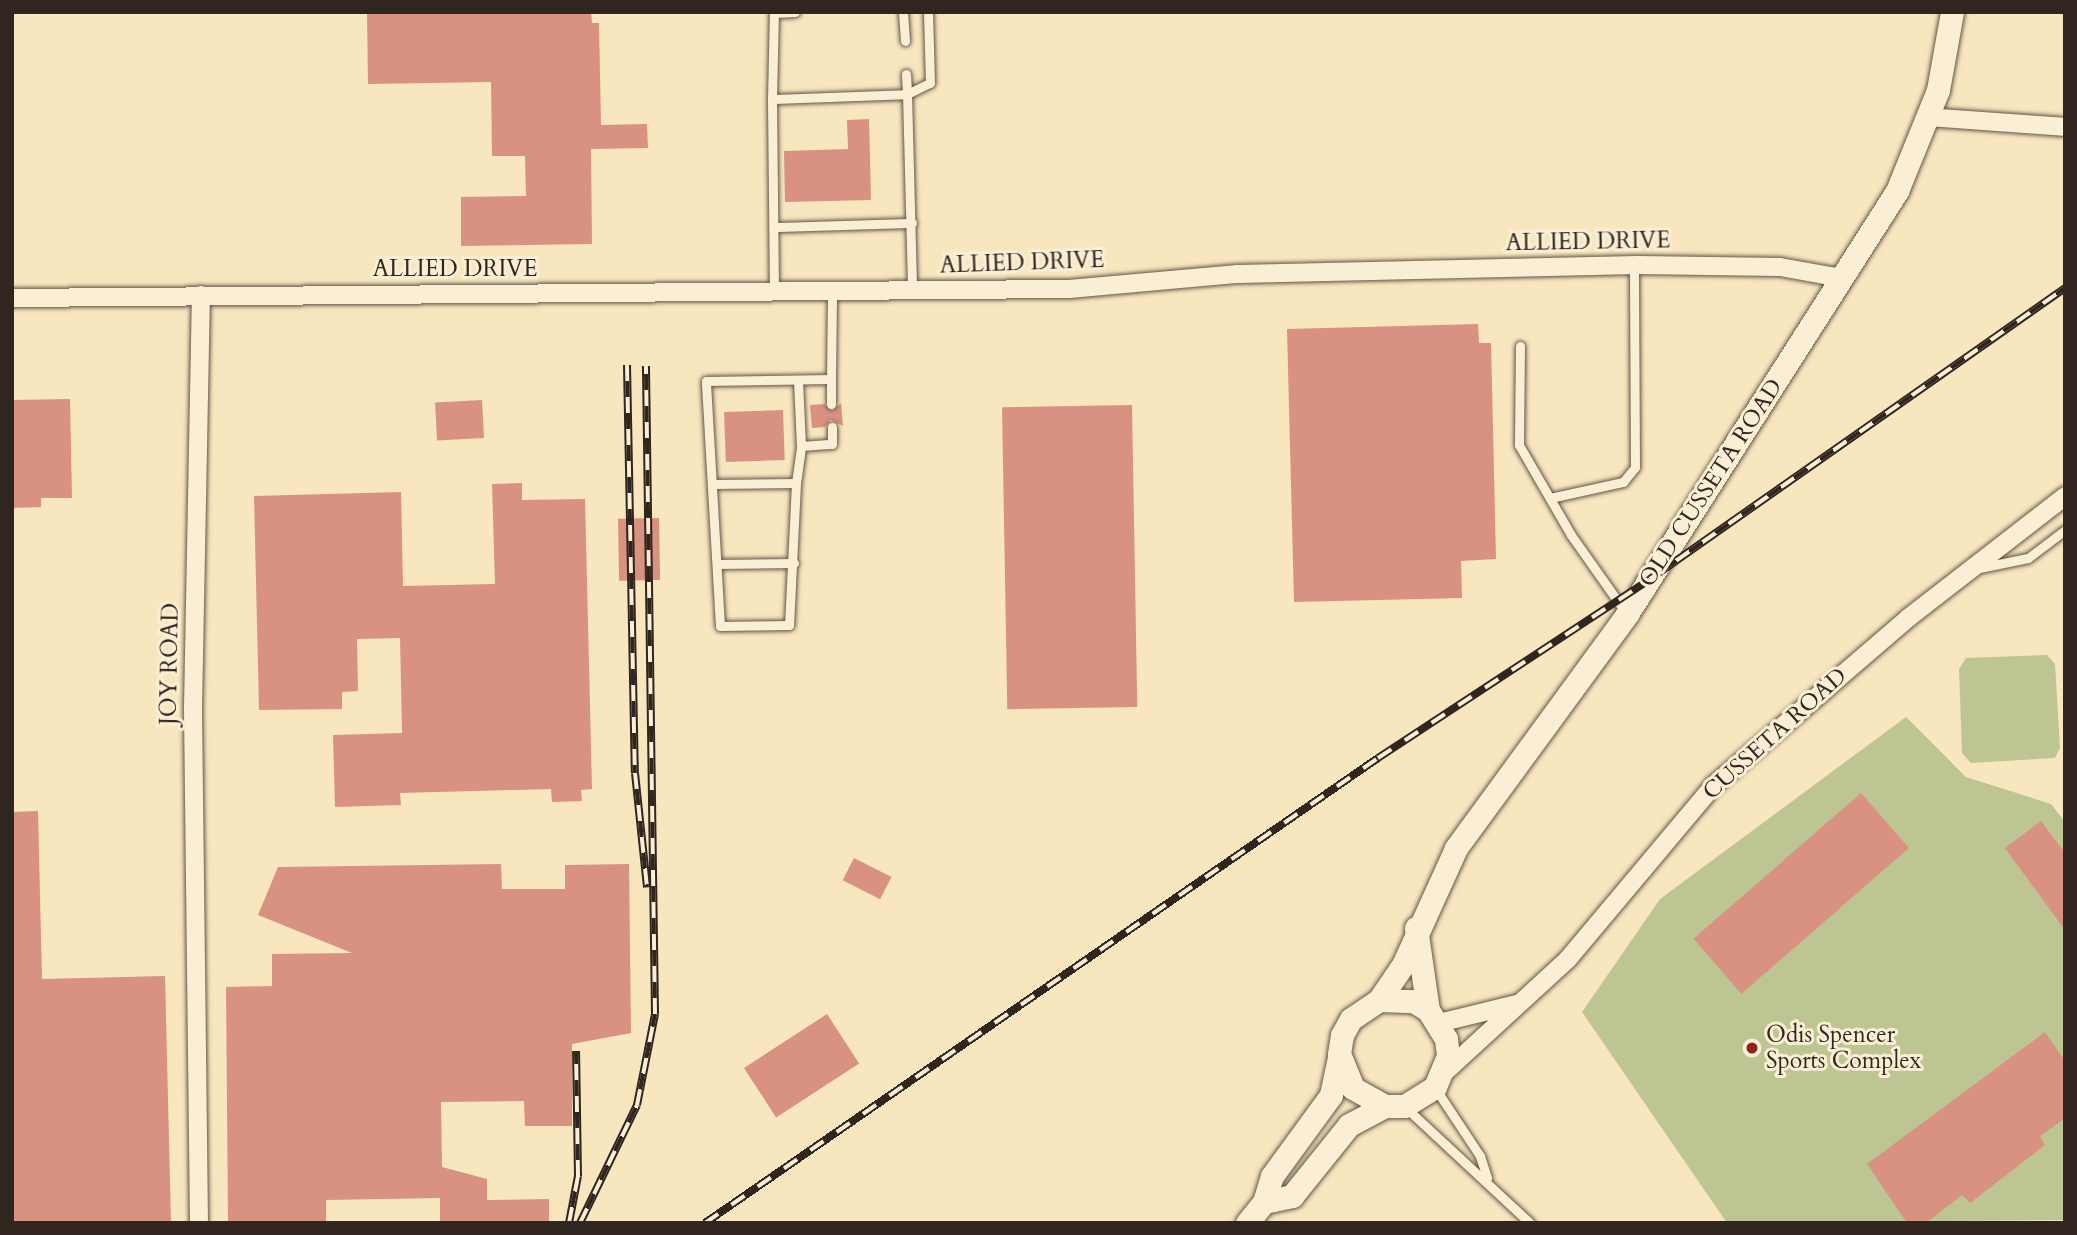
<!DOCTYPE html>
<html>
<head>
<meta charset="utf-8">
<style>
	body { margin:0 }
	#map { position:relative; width:2077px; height:1235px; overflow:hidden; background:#f8e6bf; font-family:Cardo,serif }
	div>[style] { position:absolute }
	.green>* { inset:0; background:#bdc592 }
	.building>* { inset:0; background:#d99181; transform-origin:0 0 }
	.roads { filter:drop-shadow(0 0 2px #635547) drop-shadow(0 0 2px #635547) }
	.service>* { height:9px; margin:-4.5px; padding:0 4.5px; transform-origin:4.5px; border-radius:4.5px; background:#faefd5 }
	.minor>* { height:18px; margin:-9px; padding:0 9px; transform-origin:9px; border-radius:9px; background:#faefd5 }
	.tertiary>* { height:23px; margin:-11.5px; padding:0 11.5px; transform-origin:11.5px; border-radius:11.5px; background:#faefd5 }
	.rail>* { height:8px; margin-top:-4px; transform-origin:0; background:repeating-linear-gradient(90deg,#faefd5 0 16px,#31251f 0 32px); box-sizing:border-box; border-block:2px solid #31251f }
	.dots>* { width:19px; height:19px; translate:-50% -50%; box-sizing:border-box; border:4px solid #faefd5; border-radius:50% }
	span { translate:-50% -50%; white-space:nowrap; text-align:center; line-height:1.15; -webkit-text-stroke:6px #faefd5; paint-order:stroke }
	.street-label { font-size:23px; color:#31251f }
	.poi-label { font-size:23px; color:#31251f }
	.left { translate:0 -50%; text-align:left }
	.frame { position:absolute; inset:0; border:14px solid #31251f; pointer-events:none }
</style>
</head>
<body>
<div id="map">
	<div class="green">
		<div style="clip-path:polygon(2047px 655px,2055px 664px,2060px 748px,2055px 758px,1971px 763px,1962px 753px,1959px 669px,1966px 658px)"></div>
		<div style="clip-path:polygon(1906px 717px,1966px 777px,2051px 804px,2065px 822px,2065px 1220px,1727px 1223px,1582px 1012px,1660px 899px)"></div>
	</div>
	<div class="building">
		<div style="clip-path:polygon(367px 12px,591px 12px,592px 23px,599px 23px,601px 125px,647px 124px,648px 148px,591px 149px,592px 244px,461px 246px,461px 197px,526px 196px,525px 156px,492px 156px,491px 82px,368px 84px)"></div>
		<div style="clip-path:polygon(869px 119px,871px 200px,785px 202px,784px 151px,848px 149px,847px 120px)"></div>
		<div style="clip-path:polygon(1478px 324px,1479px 343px,1491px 343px,1496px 559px,1461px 561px,1462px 598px,1294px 602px,1287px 329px)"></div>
		<div style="clip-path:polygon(70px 399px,72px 498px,41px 498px,41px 507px,12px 508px,12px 400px)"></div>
		<div style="left:482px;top:400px;width:38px;height:47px;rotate:87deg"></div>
		<div style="clip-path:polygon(841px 403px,843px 426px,831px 420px,825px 427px,812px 428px,810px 405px,824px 404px,832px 411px)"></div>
		<div style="left:1132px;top:405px;width:302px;height:130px;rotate:89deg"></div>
		<div style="left:783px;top:410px;width:50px;height:59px;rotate:88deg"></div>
		<div style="clip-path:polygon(522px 483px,522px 500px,585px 499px,592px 789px,581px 790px,582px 801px,552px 802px,551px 789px,400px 793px,401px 805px,335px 807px,333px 735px,402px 733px,400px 638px,357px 639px,358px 691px,342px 692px,342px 709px,259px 710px,254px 496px,401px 492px,403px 586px,495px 584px,492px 484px)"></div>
		<div style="left:659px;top:518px;width:62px;height:41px;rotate:89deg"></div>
		<div style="left:1861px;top:793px;width:73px;height:222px;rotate:49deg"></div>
		<div style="clip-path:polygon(38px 811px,42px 979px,165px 976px,171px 1222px,12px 1223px,12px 812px)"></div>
		<div style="clip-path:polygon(2041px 821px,2065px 853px,2065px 930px,2005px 848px)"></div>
		<div style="left:854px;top:858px;width:42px;height:25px;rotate:27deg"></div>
		<div style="clip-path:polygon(501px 864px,502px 889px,565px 889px,565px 865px,629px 864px,631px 1033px,572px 1044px,572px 1126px,525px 1126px,524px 1101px,441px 1102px,442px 1167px,487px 1179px,487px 1200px,549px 1199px,549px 1223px,440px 1223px,440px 1198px,326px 1200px,326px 1223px,228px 1223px,226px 987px,272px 986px,272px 954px,352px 953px,258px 915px,278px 867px)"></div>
		<div style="left:827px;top:1014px;width:59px;height:99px;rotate:57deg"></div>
		<div style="clip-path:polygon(2045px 1032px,2065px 1061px,2065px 1118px,2040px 1136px,2045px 1145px,1970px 1203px,1962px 1195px,1926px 1223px,1907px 1223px,1867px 1164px)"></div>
	</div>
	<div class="roads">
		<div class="service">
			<div style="left:903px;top:12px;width:29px;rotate:86deg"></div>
			<div style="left:906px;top:74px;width:20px;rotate:87deg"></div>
			<div style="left:907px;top:94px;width:25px;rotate:-26deg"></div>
			<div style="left:930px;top:83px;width:71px;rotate:-91.6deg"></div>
			<div style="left:772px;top:99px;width:86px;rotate:-88.7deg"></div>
			<div style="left:774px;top:13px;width:21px;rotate:-3deg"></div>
			<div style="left:775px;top:227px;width:137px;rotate:-1.7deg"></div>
			<div style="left:774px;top:291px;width:192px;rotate:-90.6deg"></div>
			<div style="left:772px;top:99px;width:135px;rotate:-2.1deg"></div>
			<div style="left:907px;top:94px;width:196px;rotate:88.5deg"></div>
			<div style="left:1520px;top:346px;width:99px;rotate:90.6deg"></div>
			<div style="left:1519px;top:445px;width:104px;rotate:60deg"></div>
			<div style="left:1571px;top:535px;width:95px;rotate:54.8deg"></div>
			<div style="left:831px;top:379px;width:25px;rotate:90deg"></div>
			<div style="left:798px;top:380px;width:66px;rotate:87.4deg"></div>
			<div style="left:801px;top:446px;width:31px;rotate:-4deg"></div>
			<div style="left:832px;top:444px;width:17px;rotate:-90deg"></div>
			<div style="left:796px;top:483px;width:37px;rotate:-82deg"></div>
			<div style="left:714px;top:484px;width:82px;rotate:-0.7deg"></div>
			<div style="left:796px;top:483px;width:142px;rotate:92.8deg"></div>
			<div style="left:789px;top:625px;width:69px;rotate:179.2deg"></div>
			<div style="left:720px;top:626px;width:245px;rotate:-93.3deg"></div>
			<div style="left:706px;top:381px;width:125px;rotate:-0.9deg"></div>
			<div style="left:831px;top:379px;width:88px;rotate:-89.3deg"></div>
			<div style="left:1550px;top:498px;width:75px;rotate:-12.4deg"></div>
			<div style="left:1623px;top:482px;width:19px;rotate:-51deg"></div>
			<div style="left:1635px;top:467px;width:202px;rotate:-90.3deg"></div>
			<div style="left:717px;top:564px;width:77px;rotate:-0.7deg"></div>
			<div style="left:1979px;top:568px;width:50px;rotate:-11.5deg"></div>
			<div style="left:2028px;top:558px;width:46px;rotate:-37.1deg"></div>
			<div style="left:1435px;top:1088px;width:82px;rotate:56.5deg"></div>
			<div style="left:1480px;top:1156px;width:23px;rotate:72deg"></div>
			<div style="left:1405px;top:1107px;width:171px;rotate:42.9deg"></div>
		</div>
		<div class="minor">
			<div style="left:1927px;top:117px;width:138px;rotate:4.1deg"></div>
			<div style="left:12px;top:298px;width:1057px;rotate:-0.49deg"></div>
			<div style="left:1069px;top:289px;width:170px;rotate:-5.1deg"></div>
			<div style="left:1238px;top:274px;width:400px;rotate:-1.3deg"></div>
			<div style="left:1638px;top:265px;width:142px;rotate:0.8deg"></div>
			<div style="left:1780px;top:267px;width:63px;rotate:10.1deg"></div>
			<div style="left:1439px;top:1023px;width:80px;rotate:-13.7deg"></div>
			<div style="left:1444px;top:1073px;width:168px;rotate:-42.6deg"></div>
			<div style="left:1568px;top:959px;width:226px;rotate:-50deg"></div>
			<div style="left:1713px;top:786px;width:257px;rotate:-40.7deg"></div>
			<div style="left:1908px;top:618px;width:199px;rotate:-37.8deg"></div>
			<div style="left:199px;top:1223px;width:515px;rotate:-90.67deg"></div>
			<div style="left:193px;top:708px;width:413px;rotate:-88.9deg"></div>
		</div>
		<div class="tertiary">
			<div style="left:1416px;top:928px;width:83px;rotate:81.7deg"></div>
			<div style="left:1379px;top:1000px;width:34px;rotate:2deg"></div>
			<div style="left:1413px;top:1001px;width:17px;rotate:31deg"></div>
			<div style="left:1428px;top:1010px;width:34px;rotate:58deg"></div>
			<div style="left:1446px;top:1039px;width:17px;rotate:83deg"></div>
			<div style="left:1448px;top:1056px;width:34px;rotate:113deg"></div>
			<div style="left:1435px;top:1087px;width:36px;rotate:148deg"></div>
			<div style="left:1404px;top:1106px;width:19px;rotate:180deg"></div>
			<div style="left:1385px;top:1106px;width:37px;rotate:-151deg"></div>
			<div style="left:1353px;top:1088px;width:37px;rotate:-112deg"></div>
			<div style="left:1339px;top:1054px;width:19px;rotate:-81deg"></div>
			<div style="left:1342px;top:1035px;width:18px;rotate:-61deg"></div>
			<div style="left:1351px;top:1019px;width:34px;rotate:-34deg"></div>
			<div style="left:1379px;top:1000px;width:42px;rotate:-55.6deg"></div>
			<div style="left:1403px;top:965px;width:128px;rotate:-65.6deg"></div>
			<div style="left:1456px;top:848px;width:290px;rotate:-53.8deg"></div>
			<div style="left:1627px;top:614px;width:502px;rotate:-57.45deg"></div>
			<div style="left:1897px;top:191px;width:109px;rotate:-67.9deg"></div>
			<div style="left:1938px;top:90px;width:79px;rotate:-79.8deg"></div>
			<div style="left:1264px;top:1202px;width:29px;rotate:-12deg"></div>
			<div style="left:1292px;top:1196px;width:91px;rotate:-51.2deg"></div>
			<div style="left:1349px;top:1125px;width:41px;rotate:-27.8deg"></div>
			<div style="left:1247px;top:1223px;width:27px;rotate:-51deg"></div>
			<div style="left:1264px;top:1202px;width:27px;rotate:-73deg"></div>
			<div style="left:1272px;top:1176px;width:100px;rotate:-53.9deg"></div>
			<div style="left:1331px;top:1095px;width:39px;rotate:-78deg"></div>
		</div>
	</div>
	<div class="rail">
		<div style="left:627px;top:365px;width:408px;rotate:88.9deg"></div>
		<div style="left:635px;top:773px;width:115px;rotate:84deg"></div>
		<div style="left:569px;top:1223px;width:48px;rotate:-79.2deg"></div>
		<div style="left:578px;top:1176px;width:125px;rotate:-90.9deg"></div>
		<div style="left:580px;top:1223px;width:131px;rotate:-64.2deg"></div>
		<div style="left:637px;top:1105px;width:93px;rotate:-78.8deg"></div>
		<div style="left:655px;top:1014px;width:648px;rotate:-90.8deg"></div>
		<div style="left:705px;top:1223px;width:818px;rotate:-34.64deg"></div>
		<div style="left:1378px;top:758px;width:326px;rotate:-33.3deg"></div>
		<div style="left:1650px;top:579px;width:507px;rotate:-35.04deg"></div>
	</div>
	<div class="dots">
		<div style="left:1752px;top:1048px;background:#8f2418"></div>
	</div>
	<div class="street-label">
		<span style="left:1588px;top:242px;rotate:-1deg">ALLIED DRIVE</span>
		<span style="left:1022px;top:263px;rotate:-2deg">ALLIED DRIVE</span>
		<span style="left:455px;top:269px">ALLIED DRIVE</span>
		<span style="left:1711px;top:483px;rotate:-57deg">OLD CUSSETA ROAD</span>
		<span style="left:170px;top:664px;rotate:-89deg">JOY ROAD</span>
		<span style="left:1775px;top:734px;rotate:-42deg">CUSSETA ROAD</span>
	</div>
	<div class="poi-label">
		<span class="left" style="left:1766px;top:1048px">Odis Spencer<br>Sports Complex</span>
	</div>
	<div class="frame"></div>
</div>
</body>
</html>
